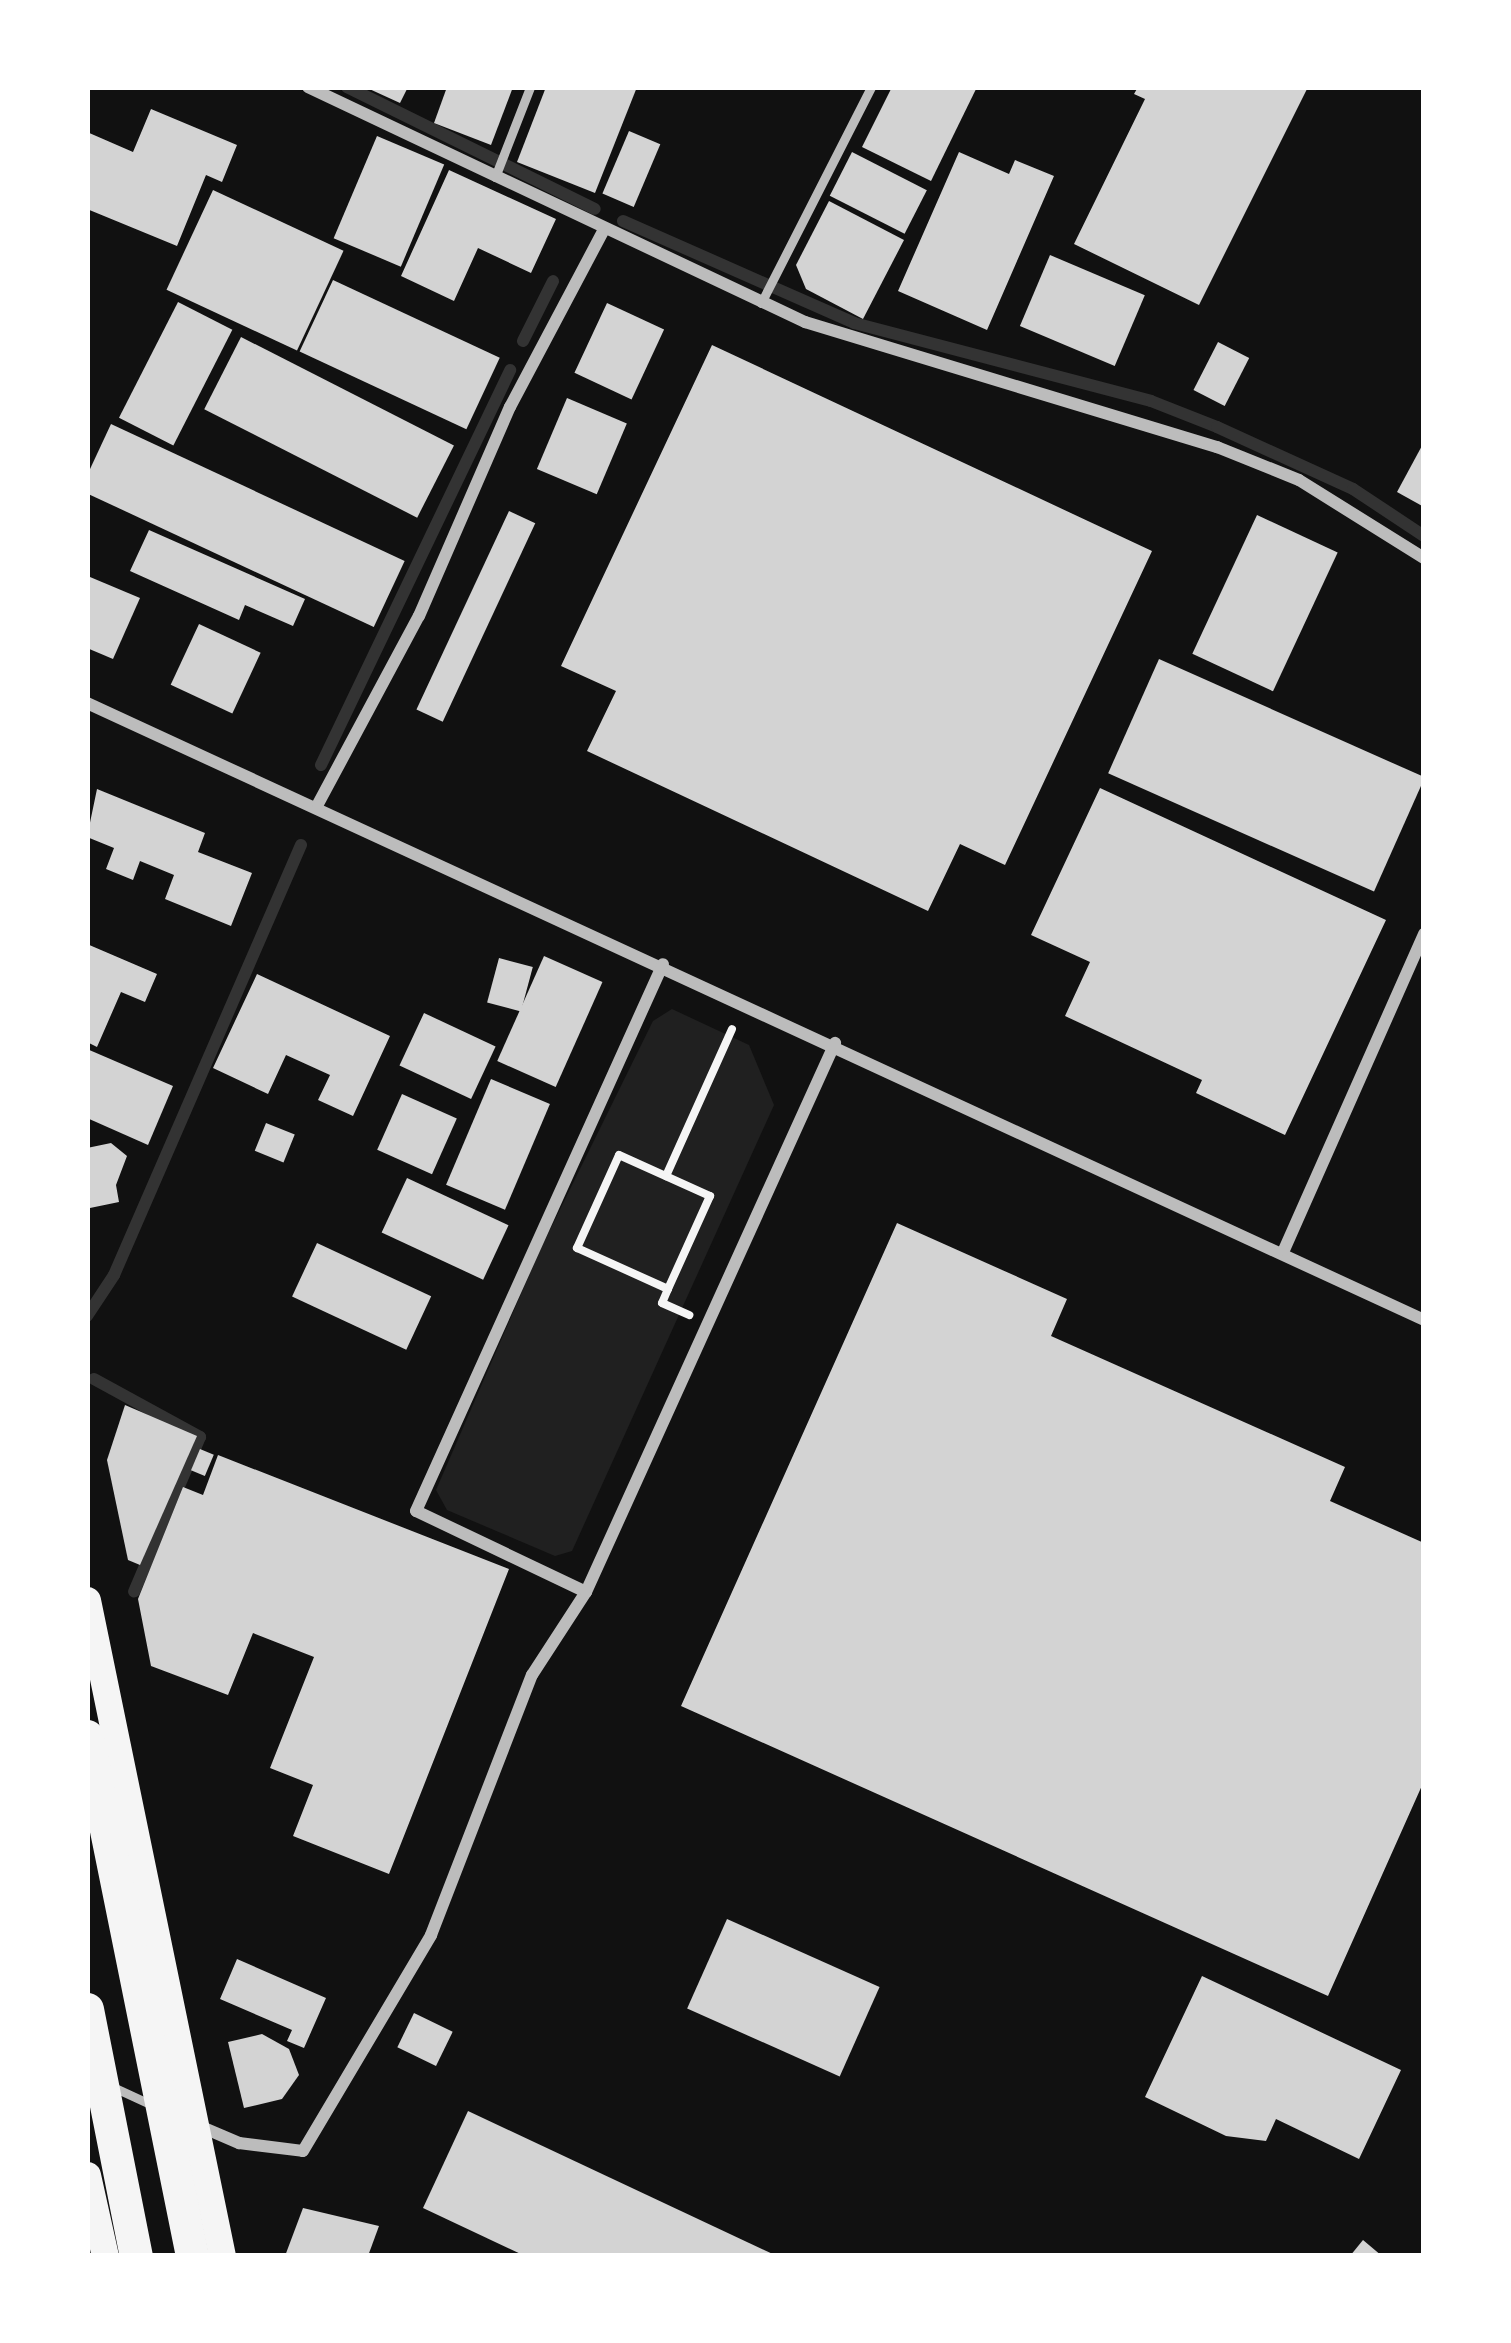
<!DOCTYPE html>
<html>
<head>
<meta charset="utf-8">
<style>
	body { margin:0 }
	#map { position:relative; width:1511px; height:2343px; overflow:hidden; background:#111; font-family:"Exo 2",sans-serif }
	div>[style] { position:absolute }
	.green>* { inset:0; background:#202020 }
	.stream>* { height:12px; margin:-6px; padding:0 6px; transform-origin:6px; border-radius:6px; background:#333 }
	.building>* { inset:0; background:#d3d3d3; transform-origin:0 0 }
	.path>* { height:8px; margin:-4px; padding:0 4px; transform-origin:4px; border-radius:4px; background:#f5f5f5 }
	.service>* { height:9px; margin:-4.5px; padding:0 4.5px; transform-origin:4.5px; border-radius:4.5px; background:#bcbcbc }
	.minor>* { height:12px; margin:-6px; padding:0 6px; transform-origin:6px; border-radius:6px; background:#bcbcbc }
	.primary>* { height:27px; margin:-13.5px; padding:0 13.5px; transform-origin:13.5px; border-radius:13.5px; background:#f5f5f5 }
	.motorway>* { height:33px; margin:-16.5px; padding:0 16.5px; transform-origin:16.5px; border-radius:16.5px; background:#f5f5f5 }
	span { translate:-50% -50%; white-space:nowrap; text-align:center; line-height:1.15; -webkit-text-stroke:12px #fff; paint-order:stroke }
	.frame { position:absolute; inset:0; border:90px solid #fff; pointer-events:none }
</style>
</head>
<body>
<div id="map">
	<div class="green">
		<div style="clip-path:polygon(672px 1009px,749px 1045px,774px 1105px,572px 1551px,555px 1556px,447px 1510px,436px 1490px,541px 1248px,653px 1021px)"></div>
	</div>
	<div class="stream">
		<div style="left:347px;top:87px;width:276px;rotate:26.2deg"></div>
		<div style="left:623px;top:221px;width:253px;rotate:23.8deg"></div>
		<div style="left:854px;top:323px;width:307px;rotate:14.7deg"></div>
		<div style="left:1151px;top:401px;width:71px;rotate:21.5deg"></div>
		<div style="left:1217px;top:427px;width:149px;rotate:24.5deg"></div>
		<div style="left:1353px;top:489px;width:85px;rotate:33.5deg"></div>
		<div style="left:523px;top:341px;width:67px;rotate:-63.4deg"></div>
		<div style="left:321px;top:765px;width:438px;rotate:-64.4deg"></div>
		<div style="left:87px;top:1316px;width:49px;rotate:-56.6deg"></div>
		<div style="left:114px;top:1275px;width:469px;rotate:-66.5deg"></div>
		<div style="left:94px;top:1379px;width:121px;rotate:28.7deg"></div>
		<div style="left:200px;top:1437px;width:168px;rotate:113.1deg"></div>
	</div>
	<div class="building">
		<div style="clip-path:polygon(365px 87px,408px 87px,400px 103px)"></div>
		<div style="clip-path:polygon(447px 87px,513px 87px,491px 145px,434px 123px)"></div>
		<div style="clip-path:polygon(546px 87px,637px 87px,595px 193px,517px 162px)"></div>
		<div style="clip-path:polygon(892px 87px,977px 87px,931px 181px,862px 147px)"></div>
		<div style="clip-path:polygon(1138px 87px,1308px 87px,1199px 305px,1074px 244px,1145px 99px,1134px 94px)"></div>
		<div style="clip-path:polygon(151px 109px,237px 145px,222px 182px,206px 175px,177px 246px,87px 209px,87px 132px,133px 152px)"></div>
		<div style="left:629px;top:131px;width:34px;height:68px;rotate:23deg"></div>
		<div style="left:377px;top:136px;width:73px;height:111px;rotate:23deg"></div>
		<div style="left:852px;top:152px;width:84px;height:49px;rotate:27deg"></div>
		<div style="clip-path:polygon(959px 152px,1009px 174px,1015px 160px,1054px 176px,987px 330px,898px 291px)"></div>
		<div style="clip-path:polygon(449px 170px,556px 219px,531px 273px,478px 248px,454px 301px,401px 276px)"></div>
		<div style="left:213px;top:190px;width:144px;height:110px;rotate:25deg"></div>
		<div style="clip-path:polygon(829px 201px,904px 240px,863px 319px,806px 289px,796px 265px)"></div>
		<div style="left:1050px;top:255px;width:103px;height:77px;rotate:23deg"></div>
		<div style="left:333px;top:280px;width:184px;height:79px;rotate:25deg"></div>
		<div style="left:178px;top:302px;width:61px;height:130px;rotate:27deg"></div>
		<div style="left:607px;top:303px;width:63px;height:77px;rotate:25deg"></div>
		<div style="left:241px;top:337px;width:239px;height:81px;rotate:27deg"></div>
		<div style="left:1218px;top:342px;width:35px;height:54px;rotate:27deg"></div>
		<div style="clip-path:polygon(712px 345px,1152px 551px,1005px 865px,960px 844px,928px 911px,587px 751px,616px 691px,561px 666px)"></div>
		<div style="left:567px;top:398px;width:65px;height:77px;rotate:23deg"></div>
		<div style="left:111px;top:424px;width:324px;height:73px;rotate:25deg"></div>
		<div style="clip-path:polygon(1424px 442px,1424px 507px,1397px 492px)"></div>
		<div style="left:509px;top:511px;width:29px;height:219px;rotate:25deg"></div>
		<div style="left:1257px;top:515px;width:89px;height:153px;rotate:25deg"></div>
		<div style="clip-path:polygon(149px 530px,305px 599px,293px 626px,245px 605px,239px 620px,130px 571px)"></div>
		<div style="clip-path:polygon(90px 577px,140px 598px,113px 659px,87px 648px)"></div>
		<div style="left:199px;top:624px;width:68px;height:67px;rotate:25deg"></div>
		<div style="left:1159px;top:659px;width:291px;height:125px;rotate:24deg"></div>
		<div style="clip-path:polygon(1100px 788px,1386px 920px,1285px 1135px,1196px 1093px,1202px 1080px,1065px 1016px,1090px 962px,1031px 935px)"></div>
		<div style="clip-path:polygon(97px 789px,205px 833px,198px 852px,252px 873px,231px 926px,165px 899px,174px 875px,140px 861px,133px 880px,106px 869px,114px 848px,87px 837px)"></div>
		<div style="clip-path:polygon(87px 944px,157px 974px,145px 1002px,121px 992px,97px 1047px,87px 1042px)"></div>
		<div style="left:544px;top:956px;width:64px;height:115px;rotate:24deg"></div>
		<div style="left:499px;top:958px;width:35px;height:46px;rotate:15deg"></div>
		<div style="clip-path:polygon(257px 974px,390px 1036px,353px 1116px,318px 1100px,330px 1075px,286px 1055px,268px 1094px,213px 1068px)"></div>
		<div style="left:424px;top:1013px;width:79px;height:58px;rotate:25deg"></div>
		<div style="clip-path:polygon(87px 1049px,173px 1086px,148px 1145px,87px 1118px)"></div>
		<div style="left:491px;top:1079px;width:64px;height:115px;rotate:23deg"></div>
		<div style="left:402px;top:1094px;width:60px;height:61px;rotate:24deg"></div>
		<div style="left:266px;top:1123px;width:31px;height:30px;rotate:22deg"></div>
		<div style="clip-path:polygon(111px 1143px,127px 1156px,116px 1185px,119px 1202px,90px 1208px,87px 1148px)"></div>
		<div style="left:407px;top:1178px;width:112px;height:60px;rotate:25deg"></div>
		<div style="clip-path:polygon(897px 1223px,1067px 1299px,1051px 1336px,1345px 1467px,1330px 1501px,1424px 1543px,1424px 1781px,1328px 1996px,681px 1706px)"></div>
		<div style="left:317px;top:1243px;width:126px;height:59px;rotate:25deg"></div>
		<div style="clip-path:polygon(125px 1405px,197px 1436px,140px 1565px,128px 1560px,107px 1460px)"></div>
		<div style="left:200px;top:1449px;width:15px;height:23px;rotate:23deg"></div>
		<div style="clip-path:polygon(218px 1455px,509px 1569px,389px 1874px,293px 1836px,313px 1785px,270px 1768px,314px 1657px,253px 1633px,228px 1695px,151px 1666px,138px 1599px,183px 1487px,203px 1495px)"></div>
		<div style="left:727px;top:1919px;width:167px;height:98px;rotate:24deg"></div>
		<div style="clip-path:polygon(237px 1959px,326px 1998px,304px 2048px,287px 2041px,292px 2030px,220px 1999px)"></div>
		<div style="clip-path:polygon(1202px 1976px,1401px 2070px,1359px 2159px,1276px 2119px,1266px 2141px,1226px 2136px,1145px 2097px)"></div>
		<div style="left:414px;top:2013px;width:43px;height:38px;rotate:26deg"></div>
		<div style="clip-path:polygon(262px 2034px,289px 2049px,299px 2075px,282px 2099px,244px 2108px,228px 2042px)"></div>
		<div style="clip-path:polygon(468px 2111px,777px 2256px,525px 2256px,423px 2208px)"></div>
		<div style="clip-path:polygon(303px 2208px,379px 2226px,368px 2256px,285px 2256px)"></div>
		<div style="clip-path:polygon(1363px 2240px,1382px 2256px,1350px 2256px)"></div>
	</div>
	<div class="path">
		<div style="left:666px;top:1176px;width:161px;rotate:-65.8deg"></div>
		<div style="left:668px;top:1289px;width:100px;rotate:-155.7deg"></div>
		<div style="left:577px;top:1248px;width:102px;rotate:-65.7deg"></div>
		<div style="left:619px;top:1155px;width:100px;rotate:24.3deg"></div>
		<div style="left:710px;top:1196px;width:102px;rotate:114.3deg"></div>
		<div style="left:668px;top:1289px;width:15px;rotate:113deg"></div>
		<div style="left:662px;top:1303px;width:30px;rotate:24deg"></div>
	</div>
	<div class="service">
		<div style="left:495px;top:177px;width:97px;rotate:-68.7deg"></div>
		<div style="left:761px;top:303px;width:242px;rotate:-63deg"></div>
		<div style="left:113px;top:2087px;width:43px;rotate:24.8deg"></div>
	</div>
	<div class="minor">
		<div style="left:308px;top:87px;width:550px;rotate:25.31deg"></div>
		<div style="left:805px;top:322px;width:431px;rotate:16.9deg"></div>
		<div style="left:1217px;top:447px;width:88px;rotate:21.9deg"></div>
		<div style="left:1299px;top:480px;width:147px;rotate:32deg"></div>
		<div style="left:87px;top:703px;width:1473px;rotate:24.77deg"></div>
		<div style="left:318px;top:804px;width:213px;rotate:-61.8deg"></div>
		<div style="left:419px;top:616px;width:228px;rotate:-66.5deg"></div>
		<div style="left:510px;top:407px;width:199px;rotate:-62.1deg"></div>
		<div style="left:1284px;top:1250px;width:346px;rotate:-66.1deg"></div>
		<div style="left:586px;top:1592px;width:188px;rotate:-154.5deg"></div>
		<div style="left:416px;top:1511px;width:600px;rotate:-65.7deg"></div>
		<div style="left:197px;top:2125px;width:46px;rotate:23.2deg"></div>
		<div style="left:239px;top:2143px;width:64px;rotate:7.1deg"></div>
		<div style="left:303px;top:2151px;width:251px;rotate:-59.3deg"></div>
		<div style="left:431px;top:1935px;width:279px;rotate:-68.8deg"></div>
		<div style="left:532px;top:1675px;width:99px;rotate:-57deg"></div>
		<div style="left:586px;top:1592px;width:603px;rotate:-65.6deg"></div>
	</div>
	<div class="primary">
		<div style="left:87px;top:1600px;width:670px;rotate:78.37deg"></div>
		<div style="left:87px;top:2175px;width:83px;rotate:77.5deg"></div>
	</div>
	<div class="motorway">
		<div style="left:87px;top:1736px;width:530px;rotate:78.58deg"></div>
		<div style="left:87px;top:2009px;width:252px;rotate:78.8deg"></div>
	</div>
	<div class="frame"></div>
</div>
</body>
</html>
